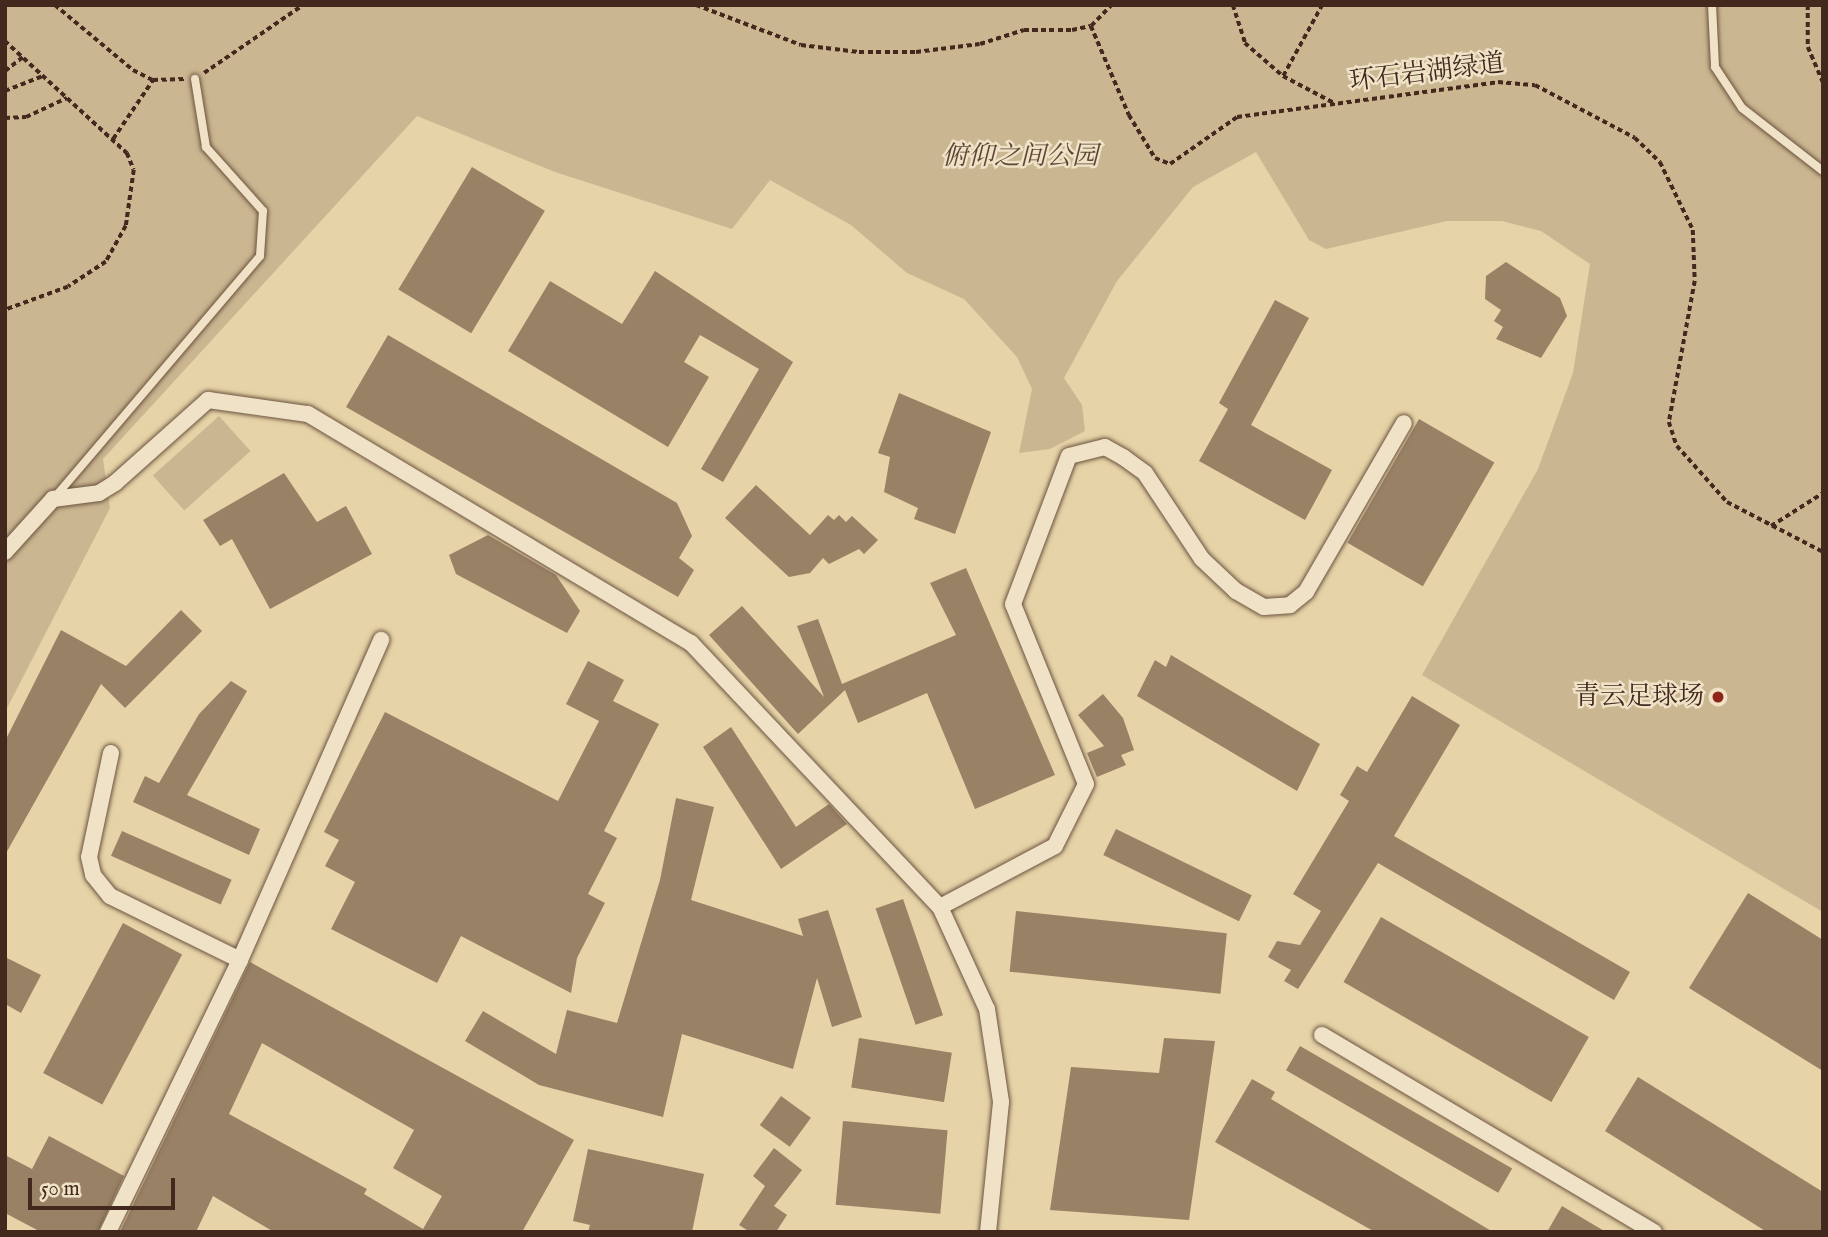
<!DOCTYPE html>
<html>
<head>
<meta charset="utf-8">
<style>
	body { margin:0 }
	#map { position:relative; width:1828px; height:1237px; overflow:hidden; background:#e6d3a7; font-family:"IM FELL English","Noto Serif SC",serif }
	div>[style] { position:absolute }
	.green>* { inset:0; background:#cab690; transform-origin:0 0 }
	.building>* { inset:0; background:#988165; transform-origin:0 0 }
	.path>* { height:3.5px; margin-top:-1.75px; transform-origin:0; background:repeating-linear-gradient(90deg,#43281e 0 5px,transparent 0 8.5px) }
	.roads { filter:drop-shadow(0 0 2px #6c5340) drop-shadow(0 0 2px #6c5340) }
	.service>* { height:8px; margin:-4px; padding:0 4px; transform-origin:4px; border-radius:4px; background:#efe2c6 }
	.minor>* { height:16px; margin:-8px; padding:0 8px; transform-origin:8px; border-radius:8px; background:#efe2c6 }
	.dots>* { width:19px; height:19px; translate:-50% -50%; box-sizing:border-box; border:4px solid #efe2c6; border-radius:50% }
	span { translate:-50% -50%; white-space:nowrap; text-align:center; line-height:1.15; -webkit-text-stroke:5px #efe2c6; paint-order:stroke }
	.street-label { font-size:26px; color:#43281e }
	.park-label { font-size:26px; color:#5e4435; font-style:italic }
	.poi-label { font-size:26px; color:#43281e }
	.right { translate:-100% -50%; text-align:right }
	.frame { position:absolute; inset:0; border:7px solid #43281e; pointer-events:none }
	.scale { position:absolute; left:28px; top:1178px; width:147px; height:32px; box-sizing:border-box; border:4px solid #43281e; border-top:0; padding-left:9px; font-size:21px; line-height:24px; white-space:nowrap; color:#43281e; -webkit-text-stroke:5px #efe2c6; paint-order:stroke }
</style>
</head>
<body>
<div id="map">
	<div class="green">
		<div style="clip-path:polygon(5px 5px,1823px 5px,1823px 912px,1422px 675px,1538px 469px,1573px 373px,1590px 264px,1541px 231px,1502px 221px,1447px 221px,1326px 249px,1309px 240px,1256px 152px,1193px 187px,1117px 281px,1064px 378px,1082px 405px,1085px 431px,1050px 449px,1019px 453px,1032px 389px,1017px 357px,964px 299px,907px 273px,851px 225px,770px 180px,732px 229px,555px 172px,417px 116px,103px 459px,110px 508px,5px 712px)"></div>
		<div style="left:219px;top:416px;width:47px;height:89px;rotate:48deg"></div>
	</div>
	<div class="building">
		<div style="left:472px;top:167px;width:85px;height:143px;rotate:31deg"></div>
		<div style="clip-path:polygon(1506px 262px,1560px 298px,1567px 316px,1541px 358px,1496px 339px,1503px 327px,1494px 321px,1501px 310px,1485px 299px,1486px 276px)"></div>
		<div style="clip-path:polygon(655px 271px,793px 362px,723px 482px,701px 469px,759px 369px,700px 335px,684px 362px,709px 377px,668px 447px,508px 351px,550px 281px,622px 324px)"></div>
		<div style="clip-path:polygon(1275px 300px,1309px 318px,1251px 425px,1332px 470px,1305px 520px,1199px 461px,1228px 409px,1219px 403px)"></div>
		<div style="clip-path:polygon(388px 335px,677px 503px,692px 536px,679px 558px,694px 570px,678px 597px,346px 407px)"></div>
		<div style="clip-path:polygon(899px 393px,991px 432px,955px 534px,914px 519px,918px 508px,884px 492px,890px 457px,878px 453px)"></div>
		<div style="left:1419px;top:419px;width:87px;height:143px;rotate:30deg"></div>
		<div style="clip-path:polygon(284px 473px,317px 522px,346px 506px,372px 554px,270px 609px,232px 539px,220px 546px,203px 520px)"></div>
		<div style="clip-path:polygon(756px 485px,810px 535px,828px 515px,834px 520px,839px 515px,846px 522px,852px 516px,878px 540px,864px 554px,859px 549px,829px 564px,823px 558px,810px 573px,789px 577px,725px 518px)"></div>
		<div style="clip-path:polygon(488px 535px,556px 575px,580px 611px,567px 633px,456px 574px,449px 555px)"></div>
		<div style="clip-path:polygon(966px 568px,1055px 775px,975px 809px,927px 693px,858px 723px,845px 690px,798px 734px,709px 635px,742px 606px,824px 697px,797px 626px,818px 619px,842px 684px,956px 635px,930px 583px)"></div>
		<div style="clip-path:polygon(181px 610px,202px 631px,125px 708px,101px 684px,5px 855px,5px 741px,61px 630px,126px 666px)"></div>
		<div style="clip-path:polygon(1171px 655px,1320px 744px,1297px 791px,1137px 696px,1155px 660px,1166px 667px)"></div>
		<div style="clip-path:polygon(588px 661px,624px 680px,613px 701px,659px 724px,604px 831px,617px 838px,588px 894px,605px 903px,577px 958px,571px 993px,461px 936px,437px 983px,331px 929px,355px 882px,325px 866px,339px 840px,324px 832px,385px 712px,558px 801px,599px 721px,566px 704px)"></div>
		<div style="clip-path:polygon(231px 681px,247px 691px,187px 795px,260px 829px,249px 855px,133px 802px,145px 776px,159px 783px,199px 714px)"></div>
		<div style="clip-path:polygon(1103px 694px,1123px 718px,1134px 750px,1121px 755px,1126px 765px,1097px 777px,1087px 753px,1104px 746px,1078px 715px)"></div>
		<div style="clip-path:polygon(1412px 696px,1460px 725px,1394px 836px,1630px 972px,1614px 1000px,1378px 863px,1298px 989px,1284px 981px,1291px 970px,1268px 957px,1277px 941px,1300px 945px,1321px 911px,1293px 894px,1349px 801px,1340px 795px,1357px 766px,1367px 772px)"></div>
		<div style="clip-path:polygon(731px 727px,796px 827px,829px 804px,847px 824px,781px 869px,703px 747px)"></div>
		<div style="clip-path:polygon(676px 798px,714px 807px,691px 900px,803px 936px,798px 919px,828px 910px,862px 1017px,832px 1027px,817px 978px,793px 1069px,682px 1034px,663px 1117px,539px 1085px,465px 1041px,483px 1011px,556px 1054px,567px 1010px,617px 1023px,660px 880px)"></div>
		<div style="left:1116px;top:829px;width:151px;height:29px;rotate:26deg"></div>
		<div style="left:122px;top:831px;width:120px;height:27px;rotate:24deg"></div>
		<div style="clip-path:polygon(1748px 893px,1823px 940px,1823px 1071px,1689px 988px)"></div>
		<div style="left:903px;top:899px;width:123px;height:29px;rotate:71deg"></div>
		<div style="left:1016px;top:911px;width:212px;height:61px;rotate:6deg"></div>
		<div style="left:1381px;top:917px;width:240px;height:75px;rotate:30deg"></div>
		<div style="left:123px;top:923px;width:67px;height:170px;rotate:28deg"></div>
		<div style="clip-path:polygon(5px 957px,41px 975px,21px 1013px,5px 1004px)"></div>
		<div style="clip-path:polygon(evenodd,250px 962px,574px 1140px,522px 1232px,274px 1232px,213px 1196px,196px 1232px,120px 1232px,250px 962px,262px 1043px,414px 1130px,393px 1168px,442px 1196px,423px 1229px,364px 1194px,367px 1189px,229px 1114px,262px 1043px)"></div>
		<div style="left:859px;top:1038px;width:94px;height:50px;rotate:9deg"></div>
		<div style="clip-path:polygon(1164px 1038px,1215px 1041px,1189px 1220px,1050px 1210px,1071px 1067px,1159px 1073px)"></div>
		<div style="left:1300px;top:1046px;width:245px;height:28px;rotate:30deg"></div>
		<div style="clip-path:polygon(1638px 1077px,1823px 1192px,1823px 1232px,1767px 1232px,1605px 1131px)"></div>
		<div style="clip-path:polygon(1252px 1079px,1275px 1092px,1271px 1099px,1493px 1232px,1375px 1232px,1215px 1142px)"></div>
		<div style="left:781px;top:1096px;width:37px;height:36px;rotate:36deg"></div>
		<div style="left:843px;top:1121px;width:105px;height:84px;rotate:5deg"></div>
		<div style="clip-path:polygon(49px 1136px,124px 1176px,98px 1232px,41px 1232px,5px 1213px,5px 1155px,32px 1169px)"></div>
		<div style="clip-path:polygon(774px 1148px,802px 1170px,774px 1206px,787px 1215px,776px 1232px,750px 1232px,739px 1225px,765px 1186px,753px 1176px)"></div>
		<div style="clip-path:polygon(588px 1149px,704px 1174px,692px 1232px,588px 1232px,590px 1225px,573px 1221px)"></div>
		<div style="clip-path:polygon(1562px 1206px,1606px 1232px,1547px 1232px)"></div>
	</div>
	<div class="path">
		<div style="left:55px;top:5px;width:102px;rotate:39.8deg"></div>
		<div style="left:133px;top:70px;width:22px;rotate:27deg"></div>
		<div style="left:153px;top:80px;width:31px;rotate:-2deg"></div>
		<div style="left:696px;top:5px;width:112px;rotate:20.9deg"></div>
		<div style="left:801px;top:45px;width:58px;rotate:6.9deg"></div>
		<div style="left:859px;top:52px;width:57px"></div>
		<div style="left:916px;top:52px;width:64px;rotate:-7.1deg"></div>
		<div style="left:980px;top:44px;width:46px;rotate:-17.7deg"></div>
		<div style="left:1024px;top:30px;width:48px"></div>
		<div style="left:1072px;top:30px;width:19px;rotate:-12deg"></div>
		<div style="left:1091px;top:26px;width:29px;rotate:-46deg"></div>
		<div style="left:1233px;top:5px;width:40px;rotate:72deg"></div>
		<div style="left:1245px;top:43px;width:50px;rotate:41deg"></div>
		<div style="left:1283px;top:76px;width:58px;rotate:27.9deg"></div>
		<div style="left:1808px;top:5px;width:42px;rotate:90deg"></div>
		<div style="left:1808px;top:47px;width:38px;rotate:67deg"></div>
		<div style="left:1091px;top:26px;width:97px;rotate:66.9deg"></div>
		<div style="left:1129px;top:115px;width:50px;rotate:58.8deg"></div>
		<div style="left:1155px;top:158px;width:16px;rotate:22deg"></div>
		<div style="left:1170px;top:164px;width:82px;rotate:-35deg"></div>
		<div style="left:1237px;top:117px;width:263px;rotate:-7.6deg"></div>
		<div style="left:1498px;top:82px;width:37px;rotate:5deg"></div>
		<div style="left:1535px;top:85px;width:113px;rotate:27.9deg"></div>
		<div style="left:1635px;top:138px;width:35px;rotate:44deg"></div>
		<div style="left:1660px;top:162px;width:76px;rotate:64.1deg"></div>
		<div style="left:1693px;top:230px;width:51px;rotate:87.8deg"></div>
		<div style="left:1695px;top:281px;width:143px;rotate:100.4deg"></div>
		<div style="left:1669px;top:422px;width:25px;rotate:72deg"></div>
		<div style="left:1677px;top:446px;width:75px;rotate:48.2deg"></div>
		<div style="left:1727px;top:502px;width:108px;rotate:27.5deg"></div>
		<div style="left:5px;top:41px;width:166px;rotate:42.6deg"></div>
		<div style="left:127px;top:153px;width:18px;rotate:68deg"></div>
		<div style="left:134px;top:170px;width:57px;rotate:98.1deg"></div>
		<div style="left:126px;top:226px;width:41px;rotate:119.1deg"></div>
		<div style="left:106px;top:262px;width:45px;rotate:146.7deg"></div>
		<div style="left:68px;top:287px;width:67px;rotate:159.9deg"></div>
		<div style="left:5px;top:71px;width:23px;rotate:-38deg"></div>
		<div style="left:204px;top:73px;width:120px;rotate:-34.5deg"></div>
		<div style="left:1283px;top:76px;width:81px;rotate:-61.2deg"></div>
		<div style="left:5px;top:91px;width:41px;rotate:-21.5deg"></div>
		<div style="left:5px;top:118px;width:21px;rotate:-3deg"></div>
		<div style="left:26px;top:117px;width:45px;rotate:-24.9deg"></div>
		<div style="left:113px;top:139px;width:71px;rotate:-55.9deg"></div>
		<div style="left:1771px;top:526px;width:62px;rotate:-32.4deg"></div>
	</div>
	<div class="roads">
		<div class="service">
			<div style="left:1712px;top:5px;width:62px;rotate:87.2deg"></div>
			<div style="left:1715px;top:67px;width:49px;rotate:56.6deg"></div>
			<div style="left:1742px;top:108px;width:103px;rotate:37.9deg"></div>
			<div style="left:55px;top:497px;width:316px;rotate:-49.6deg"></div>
			<div style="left:260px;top:256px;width:45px;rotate:-86.2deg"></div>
			<div style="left:263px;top:211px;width:86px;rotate:-131.7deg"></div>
			<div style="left:206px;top:147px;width:69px;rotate:-99.2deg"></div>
		</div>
		<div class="minor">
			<div style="left:5px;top:552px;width:72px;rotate:-47.8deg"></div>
			<div style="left:53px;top:499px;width:46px;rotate:-7.4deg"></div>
			<div style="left:99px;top:493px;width:19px;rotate:-32deg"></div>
			<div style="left:115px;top:483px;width:125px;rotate:-41.7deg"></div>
			<div style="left:208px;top:400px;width:101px;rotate:8deg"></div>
			<div style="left:308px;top:414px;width:446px;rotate:30.9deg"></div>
			<div style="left:691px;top:643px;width:363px;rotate:46.7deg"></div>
			<div style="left:940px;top:907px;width:112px;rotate:65.3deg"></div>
			<div style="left:987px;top:1009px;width:94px;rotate:81.4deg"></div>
			<div style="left:1001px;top:1102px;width:131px;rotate:95.7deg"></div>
			<div style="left:111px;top:753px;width:106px;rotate:101.9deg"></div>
			<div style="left:89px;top:857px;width:18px;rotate:77deg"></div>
			<div style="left:93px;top:875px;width:27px;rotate:51deg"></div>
			<div style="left:110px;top:896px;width:145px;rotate:26.2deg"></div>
			<div style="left:940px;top:907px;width:130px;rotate:-27.9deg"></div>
			<div style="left:1055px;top:846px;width:69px;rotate:-63.4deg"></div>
			<div style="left:1086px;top:784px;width:194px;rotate:-112.1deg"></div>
			<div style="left:1013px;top:604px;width:158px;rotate:-69.3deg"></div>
			<div style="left:1069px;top:456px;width:37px;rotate:-14deg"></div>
			<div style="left:1105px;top:447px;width:21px;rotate:29deg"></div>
			<div style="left:1123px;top:457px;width:27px;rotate:36deg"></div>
			<div style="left:1145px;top:473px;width:103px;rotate:56.5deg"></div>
			<div style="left:1202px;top:559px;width:47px;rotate:43.3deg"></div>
			<div style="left:1236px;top:591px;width:32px;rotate:30deg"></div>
			<div style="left:1264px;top:607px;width:26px;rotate:-4deg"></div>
			<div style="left:1290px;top:605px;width:21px;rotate:-39deg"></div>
			<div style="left:1306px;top:592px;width:195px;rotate:-59.9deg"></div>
			<div style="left:1322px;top:1035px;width:386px;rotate:30.7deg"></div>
			<div style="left:108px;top:1232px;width:302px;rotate:-64.1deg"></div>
			<div style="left:240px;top:960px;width:350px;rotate:-66.2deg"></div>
		</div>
	</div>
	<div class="dots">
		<div style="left:1718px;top:697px;background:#8f2418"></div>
	</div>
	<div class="street-label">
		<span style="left:1427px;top:73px;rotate:-7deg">环石岩湖绿道</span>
	</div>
	<div class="park-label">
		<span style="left:1020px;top:157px">俯仰之间公园</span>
	</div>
	<div class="poi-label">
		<span class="right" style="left:1704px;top:697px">青云足球场</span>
	</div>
	<div class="frame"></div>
	<div class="scale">50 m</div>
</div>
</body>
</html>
